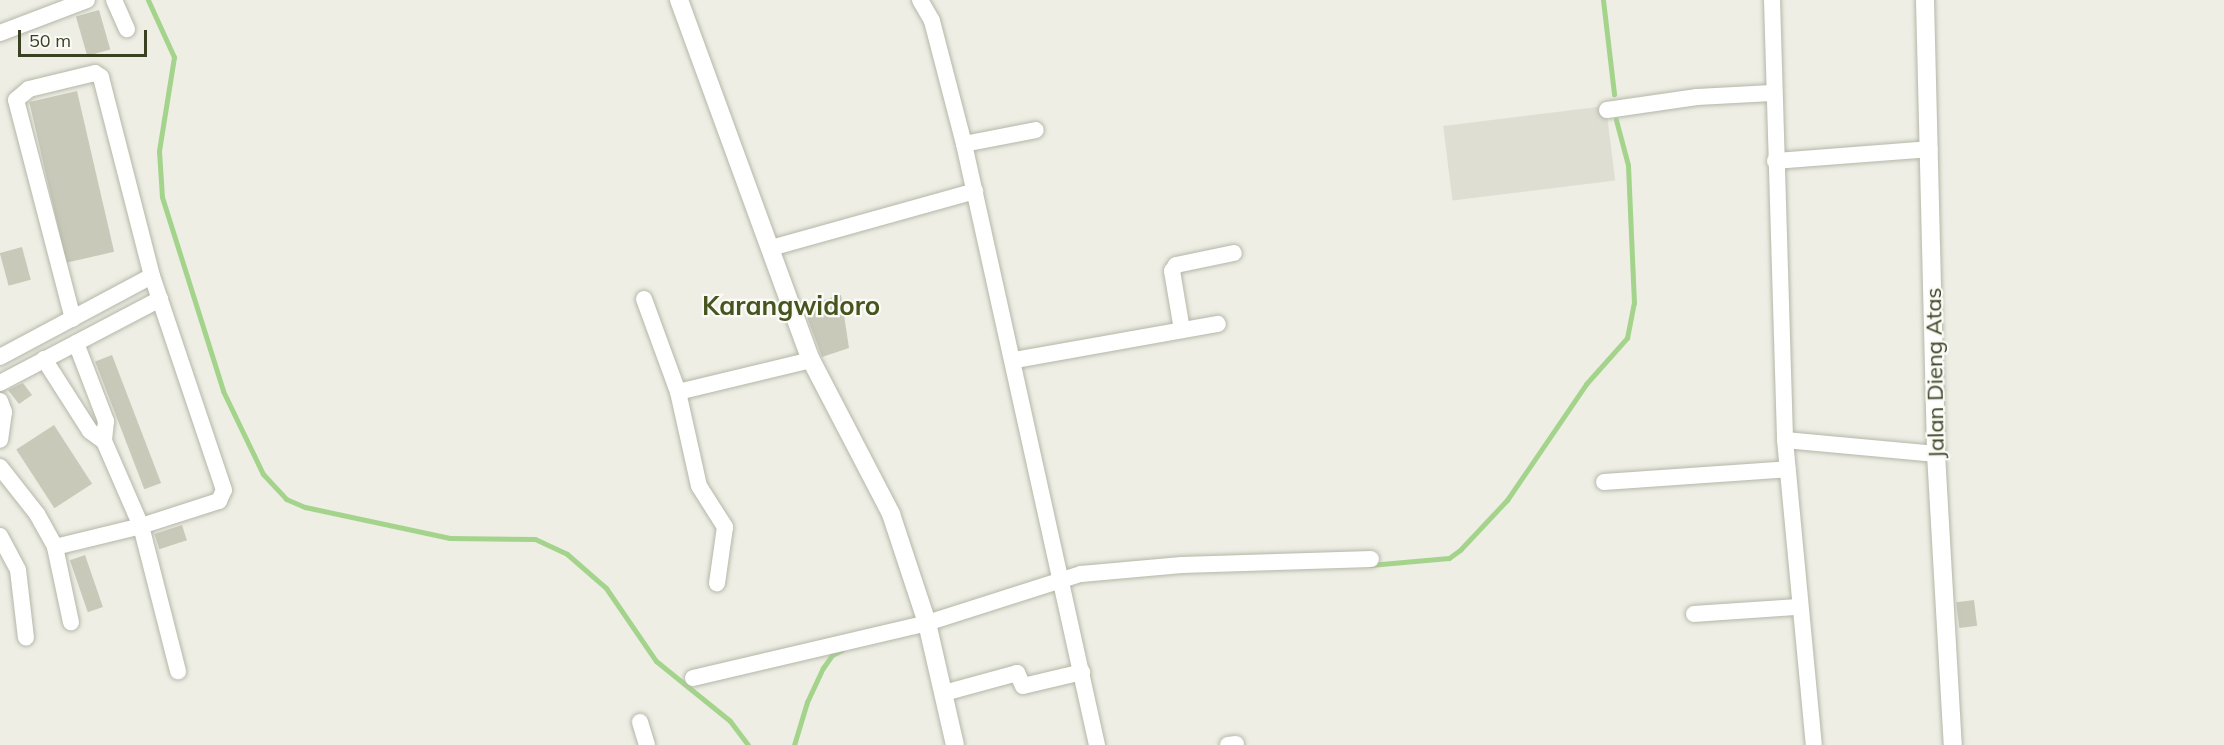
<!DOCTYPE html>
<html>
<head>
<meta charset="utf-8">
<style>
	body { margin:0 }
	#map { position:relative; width:2224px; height:745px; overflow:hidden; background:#eeeee5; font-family:Mulish,sans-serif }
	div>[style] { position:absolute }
	.built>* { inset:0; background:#deded3; transform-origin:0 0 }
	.stream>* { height:5px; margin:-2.5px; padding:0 2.5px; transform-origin:2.5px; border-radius:2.5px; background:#a4d48c }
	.building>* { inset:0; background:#c9c9ba; transform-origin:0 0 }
	.roads { filter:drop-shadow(0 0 2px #b4b7a7) drop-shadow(0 0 2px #b4b7a7) }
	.minor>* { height:16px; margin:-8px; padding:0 8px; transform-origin:8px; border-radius:8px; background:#fff }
	.tertiary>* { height:18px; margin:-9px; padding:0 9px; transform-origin:9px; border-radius:9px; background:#fff }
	span { translate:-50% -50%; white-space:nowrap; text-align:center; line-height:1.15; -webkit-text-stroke:4.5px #fafaf6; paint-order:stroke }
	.street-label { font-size:22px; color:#3a4123 }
	.quarter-label { font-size:26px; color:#46541e; font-weight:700 }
	.scale { position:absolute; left:18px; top:30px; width:129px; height:27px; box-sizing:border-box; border:3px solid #3a4123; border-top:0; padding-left:8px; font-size:18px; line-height:21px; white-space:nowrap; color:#3a4123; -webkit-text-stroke:4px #fafaf6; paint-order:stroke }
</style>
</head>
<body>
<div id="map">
	<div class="built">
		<div style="left:1606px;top:106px;width:75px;height:164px;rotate:83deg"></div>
	</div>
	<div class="stream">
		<div style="left:148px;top:0;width:63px;rotate:65.5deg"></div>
		<div style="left:174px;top:57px;width:95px;rotate:99.1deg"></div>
		<div style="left:159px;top:151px;width:46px;rotate:86.3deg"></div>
		<div style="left:162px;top:197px;width:203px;rotate:72.5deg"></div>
		<div style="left:223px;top:391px;width:92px;rotate:64.3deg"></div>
		<div style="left:263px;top:474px;width:34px;rotate:47deg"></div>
		<div style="left:286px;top:499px;width:21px;rotate:23deg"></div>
		<div style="left:305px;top:507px;width:148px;rotate:12.1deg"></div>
		<div style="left:450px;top:538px;width:85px;rotate:0.7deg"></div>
		<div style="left:535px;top:539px;width:35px;rotate:25deg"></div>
		<div style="left:567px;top:554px;width:52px;rotate:41.1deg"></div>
		<div style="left:606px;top:588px;width:88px;rotate:55.6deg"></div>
		<div style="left:656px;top:661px;width:95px;rotate:39deg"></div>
		<div style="left:730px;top:721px;width:30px;rotate:53deg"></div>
		<div style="left:1603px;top:0;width:95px;rotate:83.3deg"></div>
		<div style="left:1370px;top:565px;width:79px;rotate:-5.1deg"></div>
		<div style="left:1449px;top:558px;width:14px;rotate:-36deg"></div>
		<div style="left:1460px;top:550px;width:69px;rotate:-46.8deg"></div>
		<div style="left:1507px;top:500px;width:140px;rotate:-55.7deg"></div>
		<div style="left:1586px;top:384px;width:62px;rotate:-48.3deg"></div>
		<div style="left:1627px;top:338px;width:36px;rotate:-79deg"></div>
		<div style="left:1634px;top:303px;width:138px;rotate:-92.5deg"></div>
		<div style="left:1628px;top:165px;width:47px;rotate:-104.9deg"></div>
		<div style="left:794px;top:745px;width:45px;rotate:-73.2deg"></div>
		<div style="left:807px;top:702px;width:38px;rotate:-65deg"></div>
		<div style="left:823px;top:668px;width:16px;rotate:-55deg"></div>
		<div style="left:832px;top:655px;width:11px;rotate:-27deg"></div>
	</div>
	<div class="building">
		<div style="left:99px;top:10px;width:41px;height:24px;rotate:74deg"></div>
		<div style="left:77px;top:91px;width:165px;height:49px;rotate:77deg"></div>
		<div style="left:22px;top:247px;width:34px;height:23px;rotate:75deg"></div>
		<div style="clip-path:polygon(841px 295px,849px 348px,822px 357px,803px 306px)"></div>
		<div style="left:112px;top:355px;width:137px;height:18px;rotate:69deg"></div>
		<div style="clip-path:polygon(23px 383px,32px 395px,19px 404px,8px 390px)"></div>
		<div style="left:54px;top:425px;width:70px;height:45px;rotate:57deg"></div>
		<div style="left:182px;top:525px;width:16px;height:29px;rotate:72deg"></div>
		<div style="left:85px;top:555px;width:55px;height:16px;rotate:71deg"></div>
		<div style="left:1974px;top:600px;width:26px;height:18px;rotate:83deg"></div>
	</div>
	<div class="roads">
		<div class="minor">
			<div style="left:114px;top:0;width:32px;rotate:66deg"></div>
			<div style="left:920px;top:0;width:24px;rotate:60deg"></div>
			<div style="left:932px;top:21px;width:127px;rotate:75.4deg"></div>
			<div style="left:964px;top:144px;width:616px;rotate:77.52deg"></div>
			<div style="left:1772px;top:0;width:440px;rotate:88.3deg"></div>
			<div style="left:1785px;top:440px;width:306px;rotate:84.6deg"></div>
			<div style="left:0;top:33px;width:93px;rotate:-20.8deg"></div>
			<div style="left:1607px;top:110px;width:91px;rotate:-8.2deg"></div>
			<div style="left:1697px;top:97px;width:75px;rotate:-3.1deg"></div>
			<div style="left:964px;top:144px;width:73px;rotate:-11deg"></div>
			<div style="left:1775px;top:161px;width:155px;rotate:-4.4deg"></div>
			<div style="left:771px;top:248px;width:212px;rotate:-15.6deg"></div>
			<div style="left:644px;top:299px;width:99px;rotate:69.9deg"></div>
			<div style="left:678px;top:392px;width:96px;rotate:77.4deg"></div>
			<div style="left:699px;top:486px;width:49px;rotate:57.6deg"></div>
			<div style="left:725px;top:527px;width:57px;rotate:98.1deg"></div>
			<div style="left:1182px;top:330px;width:60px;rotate:-99.6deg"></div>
			<div style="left:1172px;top:271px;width:7px;rotate:-56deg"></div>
			<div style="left:1176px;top:265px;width:59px;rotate:-11.7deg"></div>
			<div style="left:76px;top:343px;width:84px;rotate:69deg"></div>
			<div style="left:106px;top:421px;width:20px;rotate:96deg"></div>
			<div style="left:104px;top:441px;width:93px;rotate:66.5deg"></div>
			<div style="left:141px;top:526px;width:150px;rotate:75.7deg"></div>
			<div style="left:0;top:357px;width:172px;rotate:-28.1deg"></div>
			<div style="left:44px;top:359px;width:85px;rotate:57.4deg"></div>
			<div style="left:90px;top:431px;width:17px;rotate:36deg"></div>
			<div style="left:1015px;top:360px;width:206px;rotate:-10.1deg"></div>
			<div style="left:0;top:383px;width:181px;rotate:-27.7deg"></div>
			<div style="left:678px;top:392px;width:137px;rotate:-13.5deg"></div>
			<div style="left:0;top:401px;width:12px;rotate:70deg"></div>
			<div style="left:4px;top:412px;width:28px;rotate:98deg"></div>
			<div style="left:1785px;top:440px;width:152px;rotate:5.3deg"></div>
			<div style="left:0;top:467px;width:60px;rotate:51.8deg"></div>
			<div style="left:37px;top:514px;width:38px;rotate:61deg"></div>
			<div style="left:55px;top:547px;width:77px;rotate:78deg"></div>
			<div style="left:1604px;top:482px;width:184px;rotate:-4deg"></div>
			<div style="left:0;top:536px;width:38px;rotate:62deg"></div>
			<div style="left:18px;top:570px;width:68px;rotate:83.3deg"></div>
			<div style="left:55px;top:547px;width:89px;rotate:-13.7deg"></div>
			<div style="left:141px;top:526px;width:82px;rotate:-17.8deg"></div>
			<div style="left:219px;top:501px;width:12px;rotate:-66deg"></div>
			<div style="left:224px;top:490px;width:226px;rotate:-108.6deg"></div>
			<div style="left:152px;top:276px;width:205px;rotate:-104.4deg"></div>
			<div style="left:101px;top:77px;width:7px;rotate:-146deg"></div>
			<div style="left:95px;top:73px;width:68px;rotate:166.4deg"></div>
			<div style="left:29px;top:89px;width:17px;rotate:140deg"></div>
			<div style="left:16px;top:100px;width:226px;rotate:75.4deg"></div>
			<div style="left:1694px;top:614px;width:104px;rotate:-3.9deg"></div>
			<div style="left:693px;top:678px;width:240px;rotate:-13.2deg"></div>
			<div style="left:927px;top:623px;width:162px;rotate:-17.7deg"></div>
			<div style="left:1081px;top:574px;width:101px;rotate:-5.1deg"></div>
			<div style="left:1182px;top:565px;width:189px;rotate:-1.8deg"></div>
			<div style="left:944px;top:693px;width:76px;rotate:-15.3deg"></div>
			<div style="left:1017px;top:673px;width:14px;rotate:65deg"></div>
			<div style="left:1023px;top:686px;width:61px;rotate:-13.3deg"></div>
			<div style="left:640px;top:722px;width:24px;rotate:73deg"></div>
			<div style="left:1228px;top:745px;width:8px;rotate:-7deg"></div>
		</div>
		<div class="tertiary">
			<div style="left:679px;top:0;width:383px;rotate:69.9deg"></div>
			<div style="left:811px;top:360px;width:174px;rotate:62.5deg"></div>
			<div style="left:891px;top:514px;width:115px;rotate:71.7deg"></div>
			<div style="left:927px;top:623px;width:125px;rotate:77.1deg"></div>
			<div style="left:1925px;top:0;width:454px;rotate:88.6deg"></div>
			<div style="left:1936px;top:454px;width:291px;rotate:86.7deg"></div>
		</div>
	</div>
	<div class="street-label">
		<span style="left:1935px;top:373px;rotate:-91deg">Jalan Dieng Atas</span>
	</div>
	<div class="quarter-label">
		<span style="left:791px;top:306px">Karangwidoro</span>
	</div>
	<div class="scale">50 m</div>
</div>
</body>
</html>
